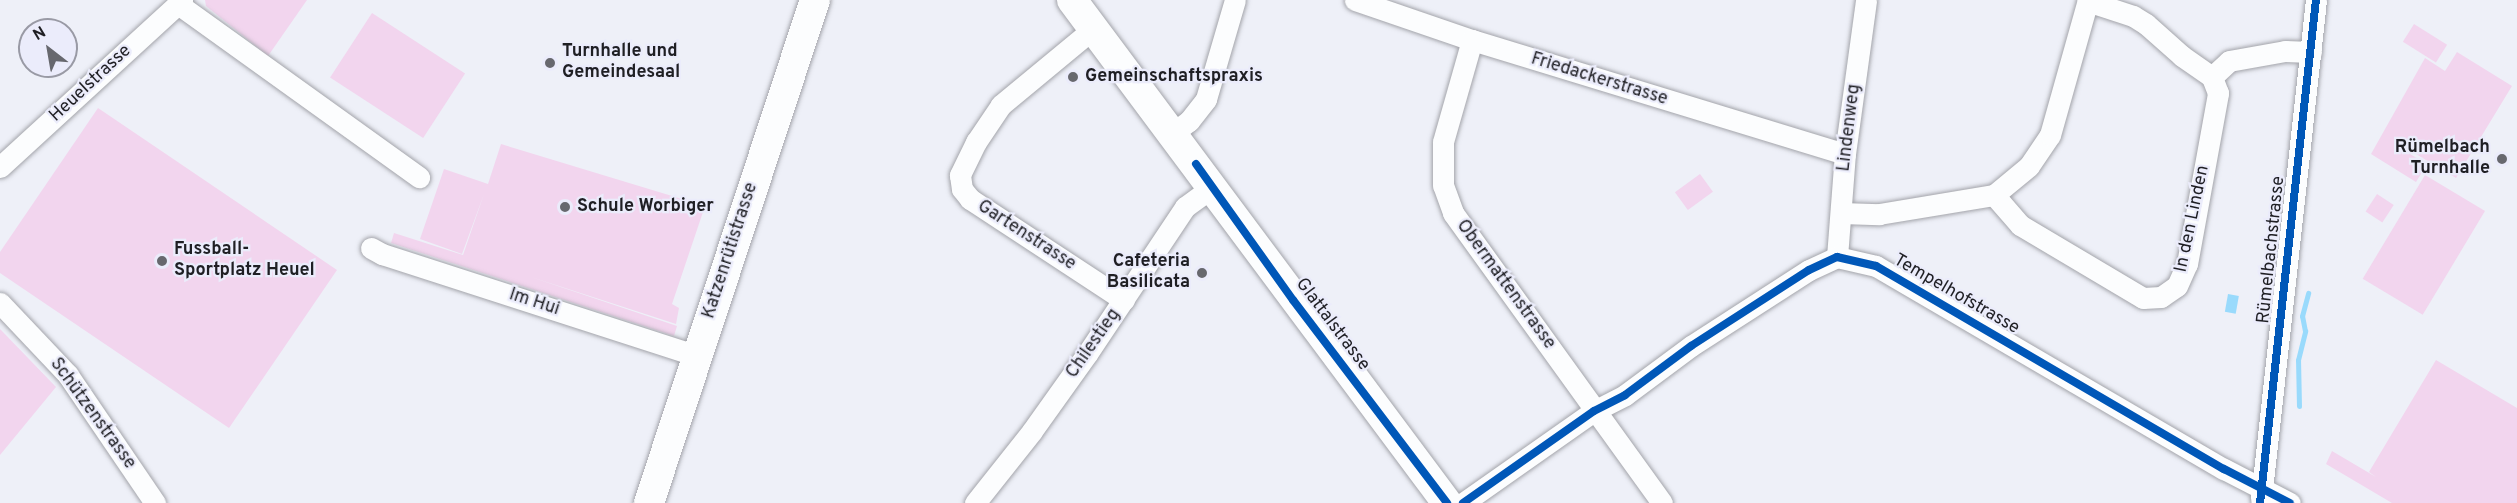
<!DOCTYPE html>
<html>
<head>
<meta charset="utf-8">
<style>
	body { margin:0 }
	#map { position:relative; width:2517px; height:503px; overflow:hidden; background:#eef0f8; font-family:Overpass,sans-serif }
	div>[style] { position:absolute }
	.green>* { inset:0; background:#f2d5ee; transform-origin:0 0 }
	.water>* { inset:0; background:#99dafc; transform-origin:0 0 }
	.stream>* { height:5px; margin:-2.5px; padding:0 2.5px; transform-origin:2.5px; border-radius:2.5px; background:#99dafc }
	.roads { filter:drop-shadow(0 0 2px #a3a4aa) drop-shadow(0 0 2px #a3a4aa) }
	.street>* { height:21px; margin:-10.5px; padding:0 10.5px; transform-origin:10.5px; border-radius:10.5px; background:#fcfdfe }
	.secondary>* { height:30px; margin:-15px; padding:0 15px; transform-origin:15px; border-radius:15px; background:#fcfdfe }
	.cycleway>* { height:8px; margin:-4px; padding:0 4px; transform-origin:4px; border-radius:4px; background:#0057b8 }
	.dots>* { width:16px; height:16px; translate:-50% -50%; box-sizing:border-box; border:3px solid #ebecfb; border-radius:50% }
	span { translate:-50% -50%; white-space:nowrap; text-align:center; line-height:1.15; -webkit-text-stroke:4.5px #ebecfb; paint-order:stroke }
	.poi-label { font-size:18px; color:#1f1f24; font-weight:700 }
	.left { translate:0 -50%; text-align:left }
	.right { translate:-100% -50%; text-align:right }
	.street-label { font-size:18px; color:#1f1f24 }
	.north { position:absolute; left:18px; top:18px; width:60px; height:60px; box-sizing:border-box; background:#ebecfb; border:2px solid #999aa5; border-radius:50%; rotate:329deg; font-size:16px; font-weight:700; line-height:24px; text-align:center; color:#1f1f24 }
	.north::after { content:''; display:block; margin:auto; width:21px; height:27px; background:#67686e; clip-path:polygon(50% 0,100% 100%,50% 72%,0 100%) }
</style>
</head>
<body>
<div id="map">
	<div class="green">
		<div style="clip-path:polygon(205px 0,307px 0,268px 56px,206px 6px)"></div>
		<div style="left:372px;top:13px;width:111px;height:77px;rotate:33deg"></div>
		<div style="left:2414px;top:24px;width:39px;height:21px;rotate:32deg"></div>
		<div style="clip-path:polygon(2457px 52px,2512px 86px,2456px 178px,2411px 151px,2410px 154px,2427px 164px,2416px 182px,2371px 154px,2425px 58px,2445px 71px)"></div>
		<div style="clip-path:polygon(98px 108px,337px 270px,229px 428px,0 273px,0 252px)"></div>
		<div style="clip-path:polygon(501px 144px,705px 206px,672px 304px,679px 308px,676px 324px,531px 277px,677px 326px,674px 336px,391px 243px,394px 233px,463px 255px,484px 194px,462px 254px,420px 239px,444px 169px,488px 184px)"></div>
		<div style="left:1700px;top:174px;width:22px;height:31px;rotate:54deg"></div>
		<div style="left:2425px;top:175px;width:70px;height:121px;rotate:31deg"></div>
		<div style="left:2377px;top:194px;width:20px;height:21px;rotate:33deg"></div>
		<div style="clip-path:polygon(0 329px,56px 387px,0 455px)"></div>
		<div style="clip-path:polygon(2436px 360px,2517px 408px,2517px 503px,2392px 503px,2326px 464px,2332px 451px,2376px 477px,2369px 472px)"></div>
	</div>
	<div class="water">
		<div style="left:2228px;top:294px;width:11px;height:18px;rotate:10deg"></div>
	</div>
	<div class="stream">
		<div style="left:2299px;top:406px;width:46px;rotate:-91.2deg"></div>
		<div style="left:2298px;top:360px;width:30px;rotate:-76deg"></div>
		<div style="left:2305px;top:331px;width:15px;rotate:-101deg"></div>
		<div style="left:2302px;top:316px;width:24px;rotate:-75deg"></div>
	</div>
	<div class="roads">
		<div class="street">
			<div style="left:1355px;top:0;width:124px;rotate:18.9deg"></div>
			<div style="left:1472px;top:40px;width:390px;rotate:17deg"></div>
			<div style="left:178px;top:4px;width:297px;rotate:35.7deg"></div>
			<div style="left:1094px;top:28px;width:121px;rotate:140.4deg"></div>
			<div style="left:1001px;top:105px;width:45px;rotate:124deg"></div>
			<div style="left:976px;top:142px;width:37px;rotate:116deg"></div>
			<div style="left:960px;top:175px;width:14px;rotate:82deg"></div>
			<div style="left:962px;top:189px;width:13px;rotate:51deg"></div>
			<div style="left:970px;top:199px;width:184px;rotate:33.3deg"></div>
			<div style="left:1472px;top:40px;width:106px;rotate:105.9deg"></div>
			<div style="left:1443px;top:142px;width:43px;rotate:90deg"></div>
			<div style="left:1443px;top:185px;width:30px;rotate:70deg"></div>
			<div style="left:1453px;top:213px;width:357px;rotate:54.2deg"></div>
			<div style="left:2212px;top:77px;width:23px;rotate:-43deg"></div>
			<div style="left:2229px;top:61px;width:57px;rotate:-10.1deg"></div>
			<div style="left:2285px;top:51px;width:26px;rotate:2deg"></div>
			<div style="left:1173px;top:133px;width:20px;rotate:-37deg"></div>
			<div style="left:1189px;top:121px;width:28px;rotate:-52deg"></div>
			<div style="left:1206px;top:99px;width:103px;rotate:-73.7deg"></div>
			<div style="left:0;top:167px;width:247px;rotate:-42.5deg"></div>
			<div style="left:1994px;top:195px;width:40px;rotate:49deg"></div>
			<div style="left:2020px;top:225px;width:143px;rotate:30.7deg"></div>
			<div style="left:2143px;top:298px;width:18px;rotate:-3deg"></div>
			<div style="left:2161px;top:297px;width:19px;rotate:-35deg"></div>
			<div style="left:2177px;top:286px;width:24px;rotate:-66deg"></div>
			<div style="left:2187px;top:264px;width:174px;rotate:-79.7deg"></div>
			<div style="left:2218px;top:93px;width:17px;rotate:-111deg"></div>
			<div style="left:2212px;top:77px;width:37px;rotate:-145deg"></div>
			<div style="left:2182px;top:56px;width:48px;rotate:-138.4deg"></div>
			<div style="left:2146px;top:24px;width:15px;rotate:-148deg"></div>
			<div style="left:2133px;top:16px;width:48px;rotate:-161.9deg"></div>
			<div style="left:1841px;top:213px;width:38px;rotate:2deg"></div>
			<div style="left:1879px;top:214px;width:117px;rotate:-9.4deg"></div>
			<div style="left:1994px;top:195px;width:45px;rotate:-39.6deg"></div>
			<div style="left:2029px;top:166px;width:37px;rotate:-56deg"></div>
			<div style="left:2050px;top:135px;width:140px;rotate:-74.3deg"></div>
			<div style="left:371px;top:248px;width:13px;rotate:29deg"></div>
			<div style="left:382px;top:254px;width:331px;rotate:17.9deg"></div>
			<div style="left:1837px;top:257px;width:103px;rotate:-85.6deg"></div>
			<div style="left:1845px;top:154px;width:155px;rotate:-82.2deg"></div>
			<div style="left:0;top:303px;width:99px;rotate:46.6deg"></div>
			<div style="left:68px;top:375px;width:155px;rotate:55.8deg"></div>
			<div style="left:2261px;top:499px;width:502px;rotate:-83.71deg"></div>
			<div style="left:975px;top:503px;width:92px;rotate:-51.6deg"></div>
			<div style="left:1032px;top:431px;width:95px;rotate:-54.5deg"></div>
			<div style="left:1087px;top:354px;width:177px;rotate:-56.3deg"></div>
			<div style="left:1185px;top:207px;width:34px;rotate:-36deg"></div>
			<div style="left:1463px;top:503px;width:160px;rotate:-35.1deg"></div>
			<div style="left:1594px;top:411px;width:35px;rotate:-27deg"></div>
			<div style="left:1625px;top:395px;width:82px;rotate:-36.6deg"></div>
			<div style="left:1691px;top:346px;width:140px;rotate:-32.8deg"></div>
			<div style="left:1809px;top:270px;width:31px;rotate:-25deg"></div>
			<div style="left:1837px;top:257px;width:40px;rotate:13deg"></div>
			<div style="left:1876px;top:266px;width:403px;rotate:30.3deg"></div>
			<div style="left:2224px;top:469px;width:74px;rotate:27.3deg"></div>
		</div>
		<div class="secondary">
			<div style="left:1072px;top:0;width:627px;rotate:53.29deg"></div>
			<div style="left:649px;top:503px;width:530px;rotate:-71.74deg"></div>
		</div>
	</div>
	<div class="cycleway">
		<div style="left:1196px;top:164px;width:167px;rotate:54.5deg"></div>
		<div style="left:1293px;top:300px;width:255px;rotate:52.8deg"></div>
		<div style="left:1463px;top:503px;width:160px;rotate:-35.1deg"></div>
		<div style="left:1594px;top:411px;width:35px;rotate:-27deg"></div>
		<div style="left:1625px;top:395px;width:82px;rotate:-36.6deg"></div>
		<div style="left:1691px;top:346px;width:140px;rotate:-32.8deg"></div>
		<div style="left:1809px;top:270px;width:31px;rotate:-25deg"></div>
		<div style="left:1837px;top:257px;width:40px;rotate:13deg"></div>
		<div style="left:1876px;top:266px;width:403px;rotate:30.3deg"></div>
		<div style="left:2224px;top:469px;width:74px;rotate:27.3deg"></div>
		<div style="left:2260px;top:503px;width:506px;rotate:-83.65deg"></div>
	</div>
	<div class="dots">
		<div style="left:550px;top:63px;background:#67686e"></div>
		<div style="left:1073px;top:77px;background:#67686e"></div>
		<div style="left:2502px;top:159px;background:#67686e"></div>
		<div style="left:565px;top:207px;background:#67686e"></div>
		<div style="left:162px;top:261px;background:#67686e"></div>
		<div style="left:1202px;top:273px;background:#67686e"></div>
	</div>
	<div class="poi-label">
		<span class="left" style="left:562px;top:63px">Turnhalle und<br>Gemeindesaal</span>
		<span class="left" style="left:1085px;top:77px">Gemeinschaftspraxis</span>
		<span class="right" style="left:2490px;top:159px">Rümelbach<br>Turnhalle</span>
		<span class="left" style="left:577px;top:207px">Schule Worbiger</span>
		<span class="left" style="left:174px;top:261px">Fussball-<br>Sportplatz Heuel</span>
		<span class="right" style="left:1190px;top:273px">Cafeteria<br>Basilicata</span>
	</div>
	<div class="street-label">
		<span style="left:1599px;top:80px;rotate:17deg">Friedackerstrasse</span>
		<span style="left:91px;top:84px;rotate:-43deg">Heuelstrasse</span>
		<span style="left:1850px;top:128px;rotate:-83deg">Lindenweg</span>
		<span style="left:2193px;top:219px;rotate:-78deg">In den Linden</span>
		<span style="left:1026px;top:236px;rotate:33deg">Gartenstrasse</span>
		<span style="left:2272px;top:250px;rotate:-84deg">Rümelbachstrasse</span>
		<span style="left:731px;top:251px;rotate:-72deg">Katzenrütistrasse</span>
		<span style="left:1505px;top:285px;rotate:54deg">Obermattenstrasse</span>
		<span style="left:1956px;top:295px;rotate:30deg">Tempelhofstrasse</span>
		<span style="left:534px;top:303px;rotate:18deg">Im Hui</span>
		<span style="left:1332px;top:325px;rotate:53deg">Glattalstrasse</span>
		<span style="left:1094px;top:344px;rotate:-55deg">Chilestieg</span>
		<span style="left:92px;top:414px;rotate:54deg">Schützenstrasse</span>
	</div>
	<div class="north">N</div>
</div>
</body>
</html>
